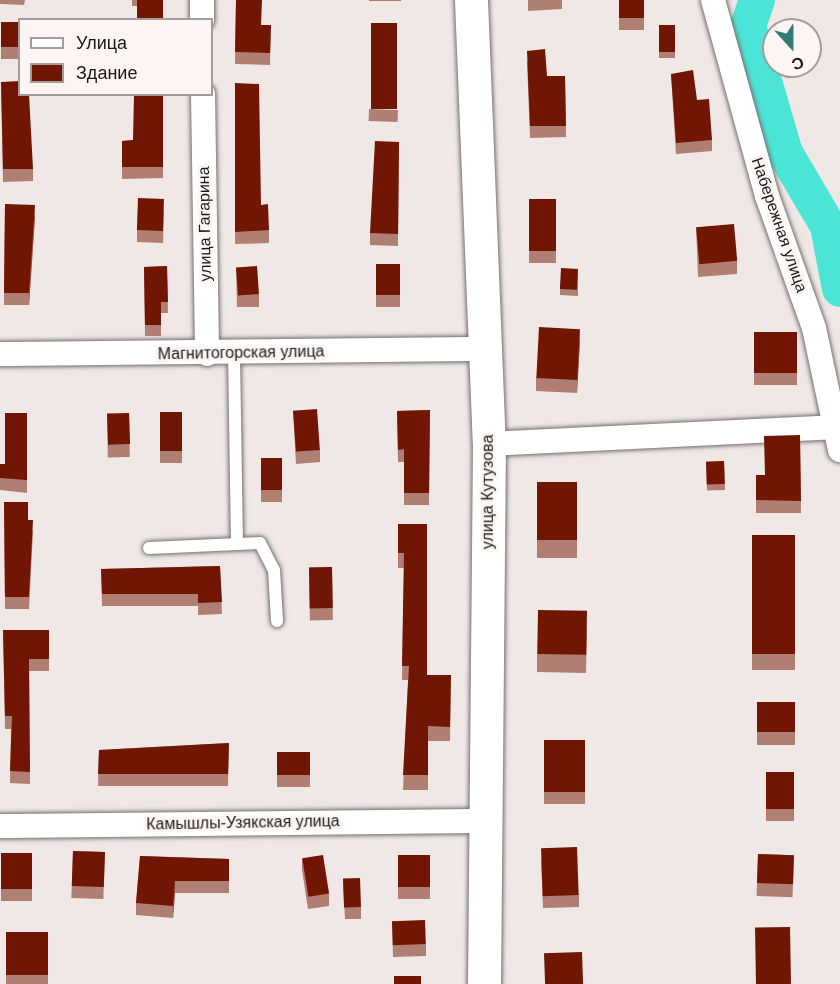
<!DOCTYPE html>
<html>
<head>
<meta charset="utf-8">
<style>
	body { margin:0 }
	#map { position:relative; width:840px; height:984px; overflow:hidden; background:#efe8e6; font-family:Arial,sans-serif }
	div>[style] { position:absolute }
	.river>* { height:36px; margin:-18px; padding:0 18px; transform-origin:18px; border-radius:18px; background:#4be5d7 }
	.roads { filter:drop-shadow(0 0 2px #75706e) drop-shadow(0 0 2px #75706e) }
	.service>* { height:12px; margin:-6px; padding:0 6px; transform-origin:6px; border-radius:6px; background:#fff }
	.minor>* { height:24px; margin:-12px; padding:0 12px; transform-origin:12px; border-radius:12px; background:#fff }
	.secondary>* { height:33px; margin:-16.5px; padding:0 16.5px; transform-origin:16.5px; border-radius:16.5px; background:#fff }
	.wall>* { inset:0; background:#b07f74; transform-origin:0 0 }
	.shaded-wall>* { inset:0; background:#975546 }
	.building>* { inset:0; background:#711602; transform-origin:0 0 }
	span { translate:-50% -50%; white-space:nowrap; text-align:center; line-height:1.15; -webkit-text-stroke:6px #fcf5f3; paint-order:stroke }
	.street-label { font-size:16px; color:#1c1a19 }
	.legend { position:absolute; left:18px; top:18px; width:195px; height:78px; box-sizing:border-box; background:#fcf5f3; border:2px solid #a29d9c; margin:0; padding:8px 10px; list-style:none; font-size:18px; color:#1c1a19 }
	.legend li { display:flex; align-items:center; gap:12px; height:30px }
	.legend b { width:30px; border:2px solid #a29d9c }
	.north { position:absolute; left:762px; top:18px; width:60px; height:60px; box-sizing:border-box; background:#fcf5f3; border:2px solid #a29d9c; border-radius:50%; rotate:159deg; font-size:16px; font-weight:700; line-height:24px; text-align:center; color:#1c1a19 }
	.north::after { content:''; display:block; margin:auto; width:21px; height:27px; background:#337b74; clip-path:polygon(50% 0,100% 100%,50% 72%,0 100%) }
</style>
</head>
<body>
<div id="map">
	<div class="river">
		<div style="left:757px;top:0;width:28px;rotate:109deg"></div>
		<div style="left:748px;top:26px;width:132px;rotate:73.8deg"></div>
		<div style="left:785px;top:153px;width:85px;rotate:59.5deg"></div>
		<div style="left:828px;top:226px;width:64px;rotate:79.2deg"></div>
	</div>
	<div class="roads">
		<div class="service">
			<div style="left:234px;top:354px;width:190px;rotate:89.1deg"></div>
			<div style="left:149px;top:548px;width:111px;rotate:-2.6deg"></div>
			<div style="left:260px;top:543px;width:30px;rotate:63deg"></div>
			<div style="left:274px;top:570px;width:51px;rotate:86.6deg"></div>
		</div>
		<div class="minor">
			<div style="left:202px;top:0;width:20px;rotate:90deg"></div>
			<div style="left:713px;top:0;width:203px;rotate:74.6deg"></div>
			<div style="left:767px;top:196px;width:140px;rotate:70.4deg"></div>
			<div style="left:814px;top:328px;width:125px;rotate:78deg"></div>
			<div style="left:203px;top:94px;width:260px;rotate:89.1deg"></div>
			<div style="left:0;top:354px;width:481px;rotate:-0.6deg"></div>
			<div style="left:489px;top:444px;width:343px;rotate:-2.8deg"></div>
			<div style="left:0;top:826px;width:487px;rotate:-0.6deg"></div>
		</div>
		<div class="secondary">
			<div style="left:471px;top:0;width:444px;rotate:87.7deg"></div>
			<div style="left:489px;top:444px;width:540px;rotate:90.53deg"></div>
		</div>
	</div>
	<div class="wall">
		<div style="clip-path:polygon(0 0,25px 0,24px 5px,0 4px)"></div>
		<div style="clip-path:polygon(132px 0,163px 0,137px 6px,132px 6px)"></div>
		<div style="clip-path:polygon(236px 0,261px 25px,271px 25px,270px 65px,235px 64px)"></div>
		<div style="left:369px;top:0;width:32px;height:1px"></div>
		<div style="clip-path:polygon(528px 0,562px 0,562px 9px,528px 11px)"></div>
		<div style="left:619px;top:0;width:25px;height:30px"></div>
		<div style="left:20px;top:22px;width:37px;height:19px;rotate:90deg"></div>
		<div style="left:659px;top:25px;width:16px;height:33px"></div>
		<div style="clip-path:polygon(527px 62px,547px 76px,565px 76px,566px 137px,530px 138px)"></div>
		<div style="clip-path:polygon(671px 74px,697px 100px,712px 140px,712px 151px,676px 154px)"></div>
		<div style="clip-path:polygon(1px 82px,33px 169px,33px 181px,3px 182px)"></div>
		<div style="clip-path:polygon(235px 83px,261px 205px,269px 230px,269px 243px,235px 244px)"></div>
		<div style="clip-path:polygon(163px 94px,163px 178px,122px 179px,122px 141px,133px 140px)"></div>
		<div style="left:369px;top:109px;width:29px;height:12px;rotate:2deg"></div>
		<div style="clip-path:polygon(399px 142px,398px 246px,370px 245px,370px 233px)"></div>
		<div style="left:556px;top:199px;width:64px;height:27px;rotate:90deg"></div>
		<div style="clip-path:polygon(5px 204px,35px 217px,29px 305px,4px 305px)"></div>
		<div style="clip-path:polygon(164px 211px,163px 243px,137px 242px,137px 230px)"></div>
		<div style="clip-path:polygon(696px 227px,737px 261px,737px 274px,698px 277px)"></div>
		<div style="left:376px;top:264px;width:24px;height:43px"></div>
		<div style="clip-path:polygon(167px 266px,168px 313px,161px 313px,161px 336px,145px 336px,144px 267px)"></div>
		<div style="clip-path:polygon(236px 267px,259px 294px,259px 307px,237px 307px)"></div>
		<div style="clip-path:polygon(578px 269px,578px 296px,560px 295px,560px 289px)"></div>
		<div style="left:754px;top:332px;width:43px;height:53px"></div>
		<div style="clip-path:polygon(580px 341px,577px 393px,536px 391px,536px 378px)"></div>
		<div style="clip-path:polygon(293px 410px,320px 450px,320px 462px,296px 464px)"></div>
		<div style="clip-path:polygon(430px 410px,429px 505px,404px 505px,404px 462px,398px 462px,397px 411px)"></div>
		<div style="left:160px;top:412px;width:22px;height:51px"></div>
		<div style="clip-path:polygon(27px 413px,27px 493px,0 490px,0 464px,5px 464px)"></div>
		<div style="left:129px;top:413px;width:44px;height:22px;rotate:89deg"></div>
		<div style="clip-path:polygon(800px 435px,801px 513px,756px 513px,756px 475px,765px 475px)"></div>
		<div style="left:261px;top:458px;width:21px;height:44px"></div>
		<div style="left:724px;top:461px;width:29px;height:18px;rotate:88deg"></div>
		<div style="left:537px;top:482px;width:40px;height:76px"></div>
		<div style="clip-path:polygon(4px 502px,28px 520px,33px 532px,29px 609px,5px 609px)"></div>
		<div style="clip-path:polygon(398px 524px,427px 524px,427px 675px,451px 675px,450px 741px,428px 741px,428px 790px,403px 790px,408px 680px,402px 680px,404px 568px,398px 568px)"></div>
		<div style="left:795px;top:535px;width:135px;height:43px;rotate:90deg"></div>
		<div style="clip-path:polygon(220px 566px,222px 614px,198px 615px,198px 606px,102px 606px,101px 569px)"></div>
		<div style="left:332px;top:567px;width:53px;height:23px;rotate:89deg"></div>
		<div style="clip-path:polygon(587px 629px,586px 673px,537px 672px,537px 654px)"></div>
		<div style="clip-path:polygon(3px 630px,49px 630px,49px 671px,29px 671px,30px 784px,10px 783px,11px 729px,5px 729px)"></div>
		<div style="left:795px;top:702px;width:43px;height:38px;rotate:90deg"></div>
		<div style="left:544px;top:740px;width:41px;height:64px"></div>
		<div style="clip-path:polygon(229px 743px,228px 786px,98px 786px,99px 750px)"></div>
		<div style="left:277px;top:752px;width:33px;height:35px"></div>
		<div style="left:794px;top:772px;width:49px;height:28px;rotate:90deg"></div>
		<div style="left:73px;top:851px;width:32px;height:47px;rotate:2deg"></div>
		<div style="left:1px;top:853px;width:31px;height:48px"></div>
		<div style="left:758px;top:854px;width:36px;height:42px;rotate:2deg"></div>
		<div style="left:430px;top:855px;width:44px;height:32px;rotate:90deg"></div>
		<div style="clip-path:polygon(140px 856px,229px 859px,229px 893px,175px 893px,173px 918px,136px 915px,136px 903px)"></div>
		<div style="clip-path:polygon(302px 858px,329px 894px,329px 906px,308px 909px,302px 870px)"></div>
		<div style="clip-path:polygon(541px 860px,579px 895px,579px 907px,543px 908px)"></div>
		<div style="clip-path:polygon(343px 879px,361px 907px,361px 919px,345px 919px)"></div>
		<div style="clip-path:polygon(392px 921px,426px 944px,426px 956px,393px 957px)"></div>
		<div style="left:6px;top:932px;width:42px;height:52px"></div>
	</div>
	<div class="shaded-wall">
		<div style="clip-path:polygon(35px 205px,35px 217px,29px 305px,29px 293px)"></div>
		<div style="clip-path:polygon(580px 329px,580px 341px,577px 393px,577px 381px)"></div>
		<div style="clip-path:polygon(175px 881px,175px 893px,173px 918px,173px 906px)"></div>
	</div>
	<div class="building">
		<div style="left:137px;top:0;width:26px;height:20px"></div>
		<div style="clip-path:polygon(236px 0,262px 0,261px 25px,271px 25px,270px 53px,235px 52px)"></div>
		<div style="left:619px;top:0;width:25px;height:18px"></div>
		<div style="left:20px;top:22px;width:25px;height:19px;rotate:90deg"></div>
		<div style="left:371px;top:23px;width:26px;height:86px"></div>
		<div style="left:659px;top:25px;width:16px;height:27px"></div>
		<div style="clip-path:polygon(545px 49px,547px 76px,565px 76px,566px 126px,530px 126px,527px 51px)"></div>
		<div style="clip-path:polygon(693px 70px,697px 100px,709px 99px,712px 140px,676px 143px,671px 74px)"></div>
		<div style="clip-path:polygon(20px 81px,20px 94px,29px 94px,33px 169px,3px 169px,1px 82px)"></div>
		<div style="clip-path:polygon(235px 83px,259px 84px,261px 205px,268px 204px,269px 230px,235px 232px)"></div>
		<div style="clip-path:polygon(134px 94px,163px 94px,163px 167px,122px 167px,122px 141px,133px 140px)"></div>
		<div style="clip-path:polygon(375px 141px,399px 142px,398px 234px,370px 233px)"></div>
		<div style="left:138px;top:198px;width:26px;height:32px;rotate:2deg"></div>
		<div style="left:556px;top:199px;width:52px;height:27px;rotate:90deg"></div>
		<div style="clip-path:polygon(5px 204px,35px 205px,29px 293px,4px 293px)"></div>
		<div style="left:734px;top:224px;width:37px;height:38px;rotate:85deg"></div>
		<div style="left:376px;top:264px;width:24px;height:31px"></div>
		<div style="clip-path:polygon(167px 266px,168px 302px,161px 302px,161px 325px,145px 325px,144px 267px)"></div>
		<div style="left:257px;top:266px;width:28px;height:21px;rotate:86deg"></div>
		<div style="left:561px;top:268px;width:17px;height:21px;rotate:3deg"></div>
		<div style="left:539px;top:327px;width:41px;height:51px;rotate:3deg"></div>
		<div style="left:754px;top:332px;width:43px;height:41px"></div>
		<div style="left:317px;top:409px;width:41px;height:24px;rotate:86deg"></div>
		<div style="clip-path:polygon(430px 410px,429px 493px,404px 493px,404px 449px,398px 450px,397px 411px)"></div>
		<div style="left:160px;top:412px;width:22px;height:39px"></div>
		<div style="clip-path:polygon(5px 413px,27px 413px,27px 480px,0 478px,0 464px,5px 464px)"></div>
		<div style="left:129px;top:413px;width:31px;height:22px;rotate:88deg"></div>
		<div style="clip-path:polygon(800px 435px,801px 501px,756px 500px,756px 475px,765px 475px,764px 436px)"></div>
		<div style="left:261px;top:458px;width:21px;height:32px"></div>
		<div style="left:724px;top:461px;width:23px;height:18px;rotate:88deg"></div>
		<div style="left:537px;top:482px;width:40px;height:58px"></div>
		<div style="clip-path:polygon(4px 502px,28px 502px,28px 520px,33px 520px,29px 597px,5px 597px)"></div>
		<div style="clip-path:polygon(398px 524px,427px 524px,427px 675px,451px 675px,450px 727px,428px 726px,428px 775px,403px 775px,409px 666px,402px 666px,404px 553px,398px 553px)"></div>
		<div style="left:795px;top:535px;width:119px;height:43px;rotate:90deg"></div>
		<div style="clip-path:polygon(220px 566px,222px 602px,198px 603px,198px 594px,102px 594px,101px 569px)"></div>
		<div style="left:332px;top:567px;width:41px;height:23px;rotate:89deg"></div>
		<div style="left:538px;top:610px;width:49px;height:44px;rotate:1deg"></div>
		<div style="clip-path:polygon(3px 630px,49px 630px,49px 659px,29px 659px,30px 772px,10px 771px,12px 716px,5px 716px)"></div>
		<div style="left:795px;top:702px;width:30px;height:38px;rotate:90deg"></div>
		<div style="left:544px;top:740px;width:41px;height:52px"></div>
		<div style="clip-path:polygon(229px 743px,228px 774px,98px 774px,99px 750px)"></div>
		<div style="left:277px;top:752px;width:33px;height:23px"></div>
		<div style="left:794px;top:772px;width:37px;height:28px;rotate:90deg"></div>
		<div style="left:577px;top:847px;width:48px;height:36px;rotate:88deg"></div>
		<div style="left:73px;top:851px;width:32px;height:35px;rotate:2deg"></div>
		<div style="left:1px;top:853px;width:31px;height:36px"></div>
		<div style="left:758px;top:854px;width:36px;height:29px;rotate:2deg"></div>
		<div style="left:323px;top:855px;width:39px;height:21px;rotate:81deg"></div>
		<div style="left:430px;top:855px;width:32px;height:32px;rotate:90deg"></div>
		<div style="clip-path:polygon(140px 856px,229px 859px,229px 881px,175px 881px,173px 906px,136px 903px)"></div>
		<div style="left:360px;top:878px;width:29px;height:17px;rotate:88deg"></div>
		<div style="left:425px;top:920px;width:24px;height:33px;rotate:88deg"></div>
		<div style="left:790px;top:927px;width:57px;height:35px;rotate:89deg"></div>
		<div style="left:6px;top:932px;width:42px;height:43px"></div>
		<div style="left:582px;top:952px;width:32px;height:38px;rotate:88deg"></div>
		<div style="left:421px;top:976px;width:8px;height:27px;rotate:90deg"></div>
	</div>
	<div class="street-label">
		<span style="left:205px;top:224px;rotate:-91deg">улица Гагарина</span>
		<span style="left:779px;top:225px;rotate:71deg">Набережная улица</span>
		<span style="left:241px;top:353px;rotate:-1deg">Магнитогорская улица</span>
		<span style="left:488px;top:492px;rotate:-90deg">улица Кутузова</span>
		<span style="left:243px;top:823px;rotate:-1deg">Камышлы-Узякская улица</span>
	</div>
	<ul class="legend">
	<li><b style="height:8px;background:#fff"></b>Улица</li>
	<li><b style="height:16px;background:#711602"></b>Здание</li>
	</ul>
	<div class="north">С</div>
</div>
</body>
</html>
